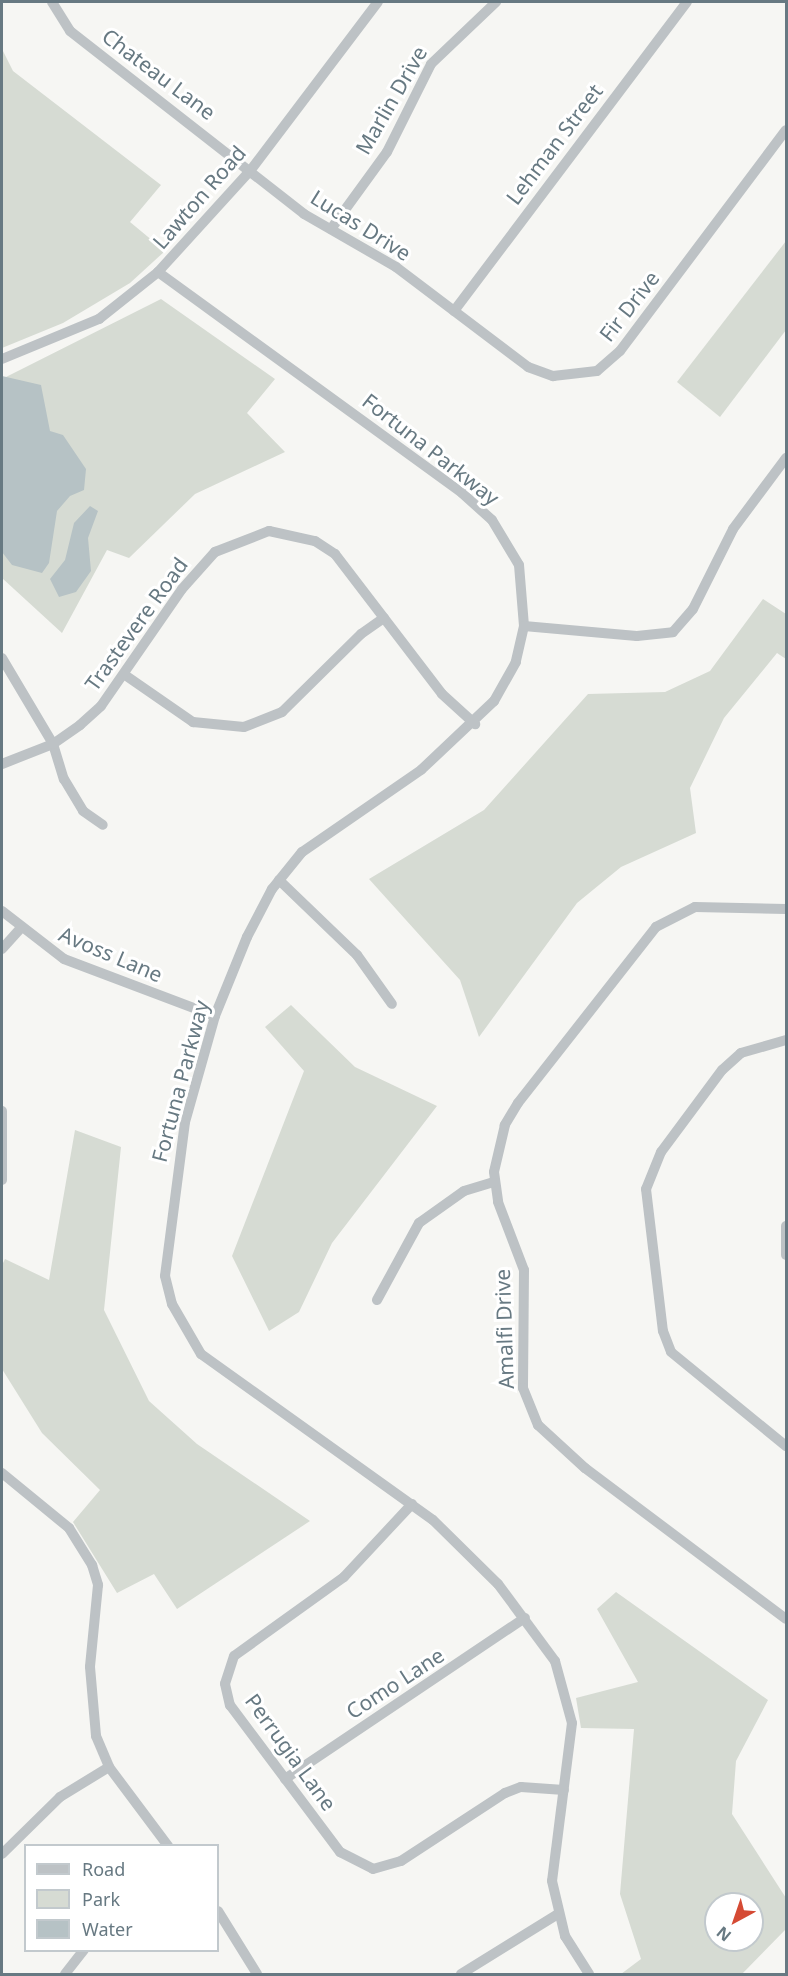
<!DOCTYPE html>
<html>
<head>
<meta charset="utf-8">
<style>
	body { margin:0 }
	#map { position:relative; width:788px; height:1976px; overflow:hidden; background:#f6f6f3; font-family:"Noto Sans",sans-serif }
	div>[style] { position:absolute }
	.green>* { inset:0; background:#d6dbd3 }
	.water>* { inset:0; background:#b6c2c5 }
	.minor>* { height:10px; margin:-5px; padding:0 5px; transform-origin:5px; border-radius:5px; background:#bdc2c5 }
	span { translate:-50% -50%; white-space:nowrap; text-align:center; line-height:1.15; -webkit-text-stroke:6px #fff; paint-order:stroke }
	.street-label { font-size:21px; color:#677982 }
	.frame { position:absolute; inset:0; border:3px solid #677982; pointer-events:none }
	.legend { position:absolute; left:24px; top:1844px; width:195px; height:108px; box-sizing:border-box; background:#fff; border:2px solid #c2c9cd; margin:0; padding:8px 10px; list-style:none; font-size:18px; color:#677982 }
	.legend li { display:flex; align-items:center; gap:12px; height:30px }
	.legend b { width:30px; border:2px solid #c2c9cd }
	.north { position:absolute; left:704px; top:1892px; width:60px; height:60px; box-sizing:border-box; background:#fff; border:2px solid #c2c9cd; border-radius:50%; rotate:220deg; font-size:16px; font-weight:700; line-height:24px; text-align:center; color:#677982 }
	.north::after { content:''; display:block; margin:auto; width:21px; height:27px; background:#d54a34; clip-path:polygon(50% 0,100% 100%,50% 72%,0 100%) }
</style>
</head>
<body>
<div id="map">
	<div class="green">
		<div style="clip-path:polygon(2px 49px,13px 71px,161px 185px,130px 222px,165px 251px,130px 283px,63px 323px,2px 348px)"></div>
		<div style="clip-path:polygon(786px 241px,786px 330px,720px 417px,677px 382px)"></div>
		<div style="clip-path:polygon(161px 299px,275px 379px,247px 413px,285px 452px,195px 494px,129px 558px,107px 550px,62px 633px,2px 578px,2px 379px)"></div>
		<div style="clip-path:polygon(763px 599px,786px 614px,786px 659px,777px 653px,724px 718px,690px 788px,696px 833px,621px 867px,577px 903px,479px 1037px,460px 980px,369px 879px,484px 810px,588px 694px,665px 692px,710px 671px)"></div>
		<div style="clip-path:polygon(291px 1005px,355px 1067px,437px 1106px,332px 1243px,299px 1312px,269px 1331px,232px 1256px,304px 1071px,265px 1027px)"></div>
		<div style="clip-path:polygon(75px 1130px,121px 1147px,104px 1310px,149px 1401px,197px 1444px,310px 1521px,177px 1609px,154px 1574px,117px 1593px,73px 1522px,100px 1490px,42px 1433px,2px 1369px,2px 1265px,5px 1259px,49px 1280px)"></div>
		<div style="clip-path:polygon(evenodd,616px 1592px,768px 1700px,736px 1761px,732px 1814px,786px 1898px,786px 1929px,742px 1974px,621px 1974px,641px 1959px,620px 1894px,634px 1729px,581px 1728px,576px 1698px,638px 1682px,597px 1609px,616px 1592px,716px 1904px,752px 1904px,752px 1940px,716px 1940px,716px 1904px)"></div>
	</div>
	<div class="water">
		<div style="clip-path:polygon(2px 376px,41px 385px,50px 431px,63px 435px,86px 469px,84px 490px,70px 496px,57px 511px,49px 563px,42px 573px,12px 565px,2px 552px)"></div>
		<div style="clip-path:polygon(90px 506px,98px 511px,88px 538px,91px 571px,76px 592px,59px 597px,50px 579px,65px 560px,74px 523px)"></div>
	</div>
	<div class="minor">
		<div style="left:52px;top:2px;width:34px;rotate:58deg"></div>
		<div style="left:70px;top:31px;width:297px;rotate:38deg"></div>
		<div style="left:304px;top:214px;width:106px;rotate:29.9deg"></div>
		<div style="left:396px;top:267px;width:166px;rotate:37.1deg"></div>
		<div style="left:528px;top:367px;width:27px;rotate:20deg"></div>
		<div style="left:553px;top:376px;width:44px;rotate:-6.5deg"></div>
		<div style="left:597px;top:371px;width:30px;rotate:-41deg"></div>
		<div style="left:620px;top:351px;width:276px;rotate:-53.1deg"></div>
		<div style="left:331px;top:229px;width:95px;rotate:-54deg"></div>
		<div style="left:387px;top:152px;width:98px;rotate:-63.4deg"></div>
		<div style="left:431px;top:64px;width:90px;rotate:-43.6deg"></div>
		<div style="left:158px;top:272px;width:376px;rotate:36deg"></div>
		<div style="left:462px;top:493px;width:40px;rotate:42deg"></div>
		<div style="left:492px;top:520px;width:52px;rotate:59deg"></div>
		<div style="left:519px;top:565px;width:61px;rotate:85.3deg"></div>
		<div style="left:524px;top:626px;width:37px;rotate:103deg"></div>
		<div style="left:516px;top:662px;width:45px;rotate:119.4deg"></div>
		<div style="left:494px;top:701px;width:100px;rotate:136.6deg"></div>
		<div style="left:421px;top:770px;width:145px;rotate:145.4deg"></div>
		<div style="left:302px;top:852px;width:48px;rotate:129deg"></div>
		<div style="left:272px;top:889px;width:54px;rotate:117.5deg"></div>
		<div style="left:247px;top:937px;width:85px;rotate:112.1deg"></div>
		<div style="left:215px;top:1016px;width:110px;rotate:105.8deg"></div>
		<div style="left:185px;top:1122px;width:155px;rotate:97.4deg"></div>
		<div style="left:165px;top:1276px;width:29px;rotate:76deg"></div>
		<div style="left:172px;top:1304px;width:58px;rotate:59.9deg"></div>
		<div style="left:201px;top:1354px;width:285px;rotate:35.6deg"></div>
		<div style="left:433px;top:1520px;width:91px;rotate:44.6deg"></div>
		<div style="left:498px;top:1584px;width:96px;rotate:53.5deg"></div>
		<div style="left:555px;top:1661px;width:64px;rotate:74.7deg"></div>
		<div style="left:572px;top:1723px;width:159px;rotate:97.2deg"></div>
		<div style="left:552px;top:1881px;width:57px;rotate:76.7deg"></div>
		<div style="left:565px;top:1936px;width:45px;rotate:57.7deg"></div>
		<div style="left:454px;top:311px;width:387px;rotate:-53deg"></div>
		<div style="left:2px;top:359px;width:105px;rotate:-22.4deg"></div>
		<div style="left:99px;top:319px;width:75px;rotate:-38.5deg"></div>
		<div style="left:158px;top:272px;width:137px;rotate:-47.7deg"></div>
		<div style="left:250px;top:171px;width:212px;rotate:-52.9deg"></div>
		<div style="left:524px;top:626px;width:113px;rotate:5.1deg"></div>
		<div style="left:637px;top:636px;width:36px;rotate:-6deg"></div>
		<div style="left:673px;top:632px;width:30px;rotate:-49deg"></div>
		<div style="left:693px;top:609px;width:89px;rotate:-63.4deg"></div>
		<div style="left:733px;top:529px;width:89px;rotate:-53.3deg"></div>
		<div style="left:2px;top:658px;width:100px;rotate:59.3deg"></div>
		<div style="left:53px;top:744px;width:37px;rotate:73deg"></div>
		<div style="left:64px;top:779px;width:37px;rotate:59deg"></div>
		<div style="left:83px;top:811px;width:24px;rotate:35deg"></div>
		<div style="left:125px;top:675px;width:83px;rotate:34.7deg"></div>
		<div style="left:193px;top:722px;width:51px;rotate:5.6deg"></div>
		<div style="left:244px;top:727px;width:41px;rotate:-21.5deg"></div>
		<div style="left:282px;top:712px;width:111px;rotate:-44.6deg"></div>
		<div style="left:361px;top:634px;width:28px;rotate:-35deg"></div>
		<div style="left:2px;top:764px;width:55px;rotate:-21.4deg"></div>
		<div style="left:53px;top:744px;width:33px;rotate:-35deg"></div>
		<div style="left:80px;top:725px;width:28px;rotate:-42deg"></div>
		<div style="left:101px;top:706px;width:142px;rotate:-55.3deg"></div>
		<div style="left:182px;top:589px;width:50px;rotate:-48.3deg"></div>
		<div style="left:215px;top:552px;width:58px;rotate:-21.3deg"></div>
		<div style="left:269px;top:531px;width:47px;rotate:12.3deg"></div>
		<div style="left:315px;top:541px;width:24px;rotate:33deg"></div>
		<div style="left:335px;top:554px;width:176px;rotate:52.6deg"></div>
		<div style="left:442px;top:694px;width:45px;rotate:42.3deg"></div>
		<div style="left:279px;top:880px;width:108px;rotate:43.9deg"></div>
		<div style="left:357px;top:955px;width:60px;rotate:54.5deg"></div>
		<div style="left:786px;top:909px;width:91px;rotate:-178.7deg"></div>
		<div style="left:695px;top:907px;width:44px;rotate:152.9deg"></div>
		<div style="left:656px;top:927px;width:224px;rotate:128.1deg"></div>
		<div style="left:518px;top:1103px;width:26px;rotate:121deg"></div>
		<div style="left:505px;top:1125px;width:48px;rotate:103.2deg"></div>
		<div style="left:494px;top:1172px;width:30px;rotate:82deg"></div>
		<div style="left:498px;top:1202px;width:73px;rotate:69.1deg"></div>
		<div style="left:524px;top:1270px;width:118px;rotate:90.5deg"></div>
		<div style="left:523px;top:1388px;width:40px;rotate:68deg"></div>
		<div style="left:538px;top:1425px;width:64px;rotate:42.5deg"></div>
		<div style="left:585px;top:1468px;width:251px;rotate:36.9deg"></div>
		<div style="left:2px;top:911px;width:78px;rotate:37.7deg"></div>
		<div style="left:64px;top:959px;width:161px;rotate:20.7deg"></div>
		<div style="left:2px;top:949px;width:27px;rotate:-48deg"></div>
		<div style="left:786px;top:1040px;width:47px;rotate:163.9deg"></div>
		<div style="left:741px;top:1053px;width:25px;rotate:138deg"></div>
		<div style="left:722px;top:1070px;width:102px;rotate:126.6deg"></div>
		<div style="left:661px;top:1152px;width:40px;rotate:112deg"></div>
		<div style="left:646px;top:1189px;width:143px;rotate:83.2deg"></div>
		<div style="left:663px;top:1331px;width:22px;rotate:69deg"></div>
		<div style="left:671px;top:1352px;width:149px;rotate:39.3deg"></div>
		<div style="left:2px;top:1111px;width:69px;rotate:90deg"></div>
		<div style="left:786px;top:1226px;width:29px;rotate:90deg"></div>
		<div style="left:377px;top:1300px;width:88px;rotate:-61.4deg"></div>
		<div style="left:419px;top:1223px;width:55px;rotate:-35.4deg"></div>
		<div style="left:464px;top:1191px;width:31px;rotate:-17deg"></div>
		<div style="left:2px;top:1473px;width:87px;rotate:39.4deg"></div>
		<div style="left:69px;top:1528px;width:44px;rotate:58.1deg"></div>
		<div style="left:92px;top:1565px;width:21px;rotate:73deg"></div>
		<div style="left:98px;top:1585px;width:82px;rotate:95.6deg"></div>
		<div style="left:90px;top:1667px;width:69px;rotate:85deg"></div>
		<div style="left:96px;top:1736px;width:34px;rotate:67deg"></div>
		<div style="left:109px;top:1767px;width:99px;rotate:53.2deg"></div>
		<div style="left:412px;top:1504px;width:100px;rotate:133deg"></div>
		<div style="left:344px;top:1577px;width:135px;rotate:144.3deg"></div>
		<div style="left:234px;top:1656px;width:29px;rotate:108deg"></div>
		<div style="left:225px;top:1684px;width:22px;rotate:77deg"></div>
		<div style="left:230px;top:1705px;width:184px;rotate:53.2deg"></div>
		<div style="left:340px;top:1852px;width:37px;rotate:27deg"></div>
		<div style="left:373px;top:1869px;width:29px;rotate:-16deg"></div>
		<div style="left:401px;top:1861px;width:124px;rotate:-33.2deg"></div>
		<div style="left:505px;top:1793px;width:17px;rotate:-21deg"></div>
		<div style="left:521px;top:1787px;width:43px;rotate:4deg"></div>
		<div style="left:285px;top:1779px;width:289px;rotate:-33.9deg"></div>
		<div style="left:2px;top:1854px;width:81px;rotate:-44.5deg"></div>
		<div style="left:60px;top:1797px;width:57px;rotate:-31.5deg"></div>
		<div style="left:218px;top:1911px;width:74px;rotate:58.2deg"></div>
		<div style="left:65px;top:1974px;width:31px;rotate:-52deg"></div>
		<div style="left:461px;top:1974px;width:114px;rotate:-31.7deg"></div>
	</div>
	<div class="street-label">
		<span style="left:159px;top:74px;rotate:37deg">Chateau Lane</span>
		<span style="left:391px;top:100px;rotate:-60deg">Marlin Drive</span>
		<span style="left:554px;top:144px;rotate:-53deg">Lehman Street</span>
		<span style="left:199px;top:197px;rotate:-49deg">Lawton Road</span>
		<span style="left:361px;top:225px;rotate:32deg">Lucas Drive</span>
		<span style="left:629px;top:306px;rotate:-52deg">Fir Drive</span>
		<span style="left:431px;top:449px;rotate:38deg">Fortuna Parkway</span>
		<span style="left:136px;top:624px;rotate:-54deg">Trastevere Road</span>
		<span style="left:111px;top:954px;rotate:23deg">Avoss Lane</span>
		<span style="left:180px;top:1081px;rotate:-75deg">Fortuna Parkway</span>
		<span style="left:504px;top:1329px;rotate:-92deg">Amalfi Drive</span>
		<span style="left:395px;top:1683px;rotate:-33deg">Como Lane</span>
		<span style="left:291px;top:1752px;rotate:54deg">Perrugia Lane</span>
	</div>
	<div class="frame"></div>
	<ul class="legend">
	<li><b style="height:8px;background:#bdc2c5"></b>Road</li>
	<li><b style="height:16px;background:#d6dbd3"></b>Park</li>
	<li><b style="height:16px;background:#b6c2c5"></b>Water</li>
	</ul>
	<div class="north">N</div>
</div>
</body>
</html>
